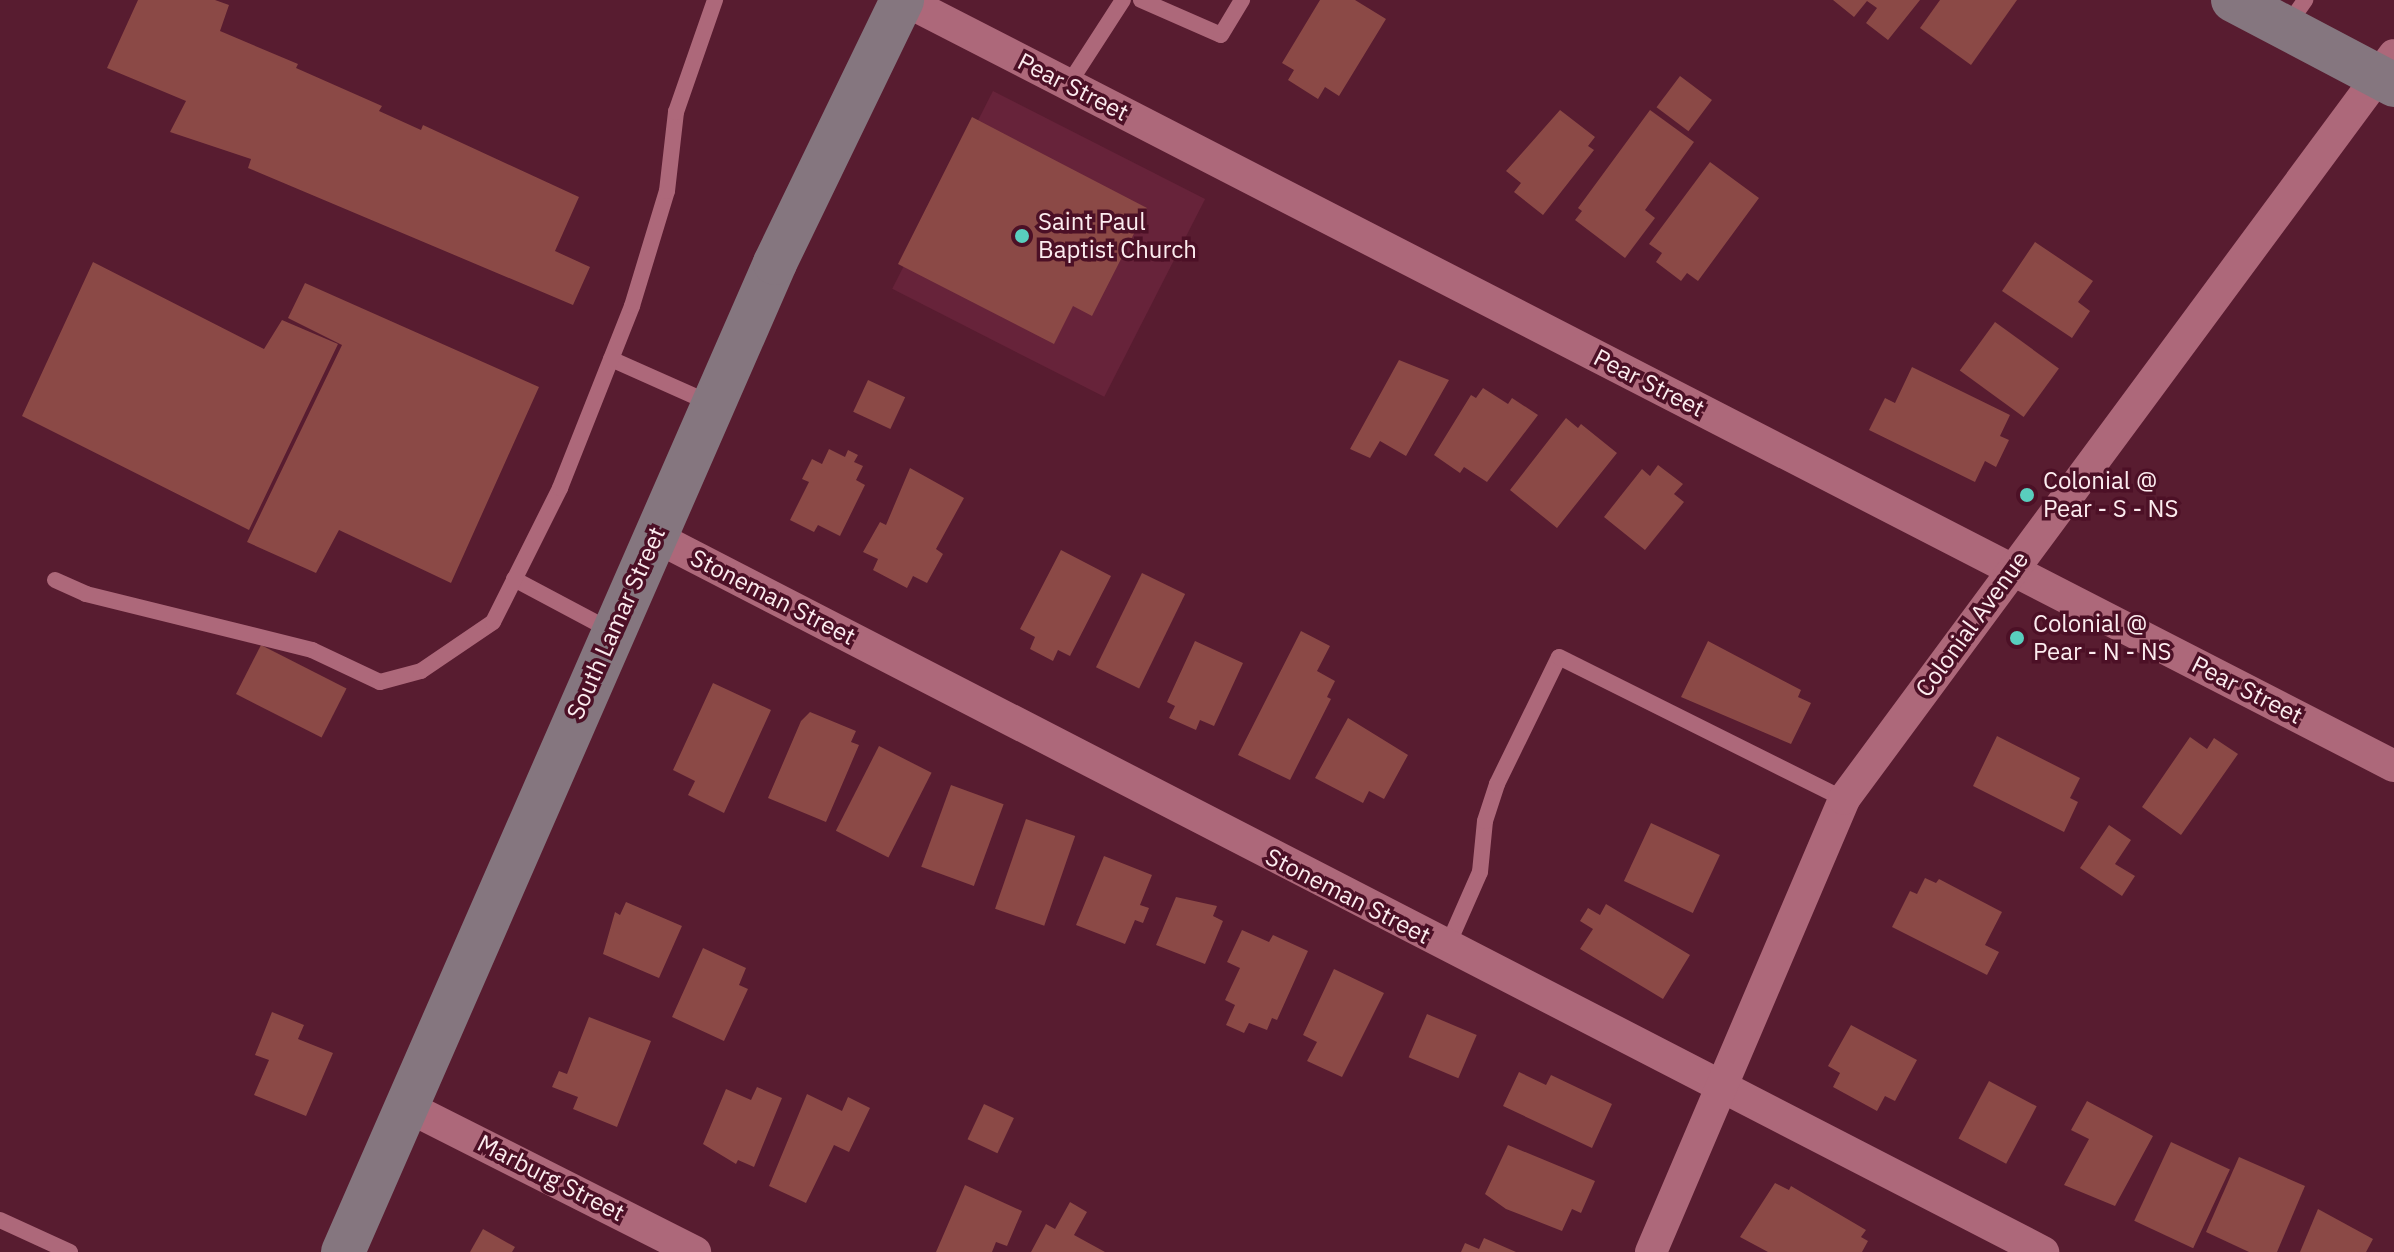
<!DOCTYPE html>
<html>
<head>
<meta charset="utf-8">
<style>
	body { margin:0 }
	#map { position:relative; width:2394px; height:1252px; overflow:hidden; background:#581c30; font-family:"IBM Plex Sans",sans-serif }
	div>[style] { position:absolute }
	.built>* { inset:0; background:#67233a; transform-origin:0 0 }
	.building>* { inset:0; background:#8b4946; transform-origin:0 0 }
	.lane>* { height:16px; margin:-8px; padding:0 8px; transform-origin:8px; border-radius:8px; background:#ad687a }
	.street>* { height:32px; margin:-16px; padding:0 16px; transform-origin:16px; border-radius:16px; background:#ad687a }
	.secondary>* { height:44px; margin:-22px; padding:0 22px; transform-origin:22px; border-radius:22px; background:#85767f }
	.dots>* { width:22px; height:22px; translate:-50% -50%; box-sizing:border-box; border:4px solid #4c1026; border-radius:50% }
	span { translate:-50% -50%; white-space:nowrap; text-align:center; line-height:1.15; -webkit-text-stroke:7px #4c1026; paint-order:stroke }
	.street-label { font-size:24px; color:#fcecef }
	.poi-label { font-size:24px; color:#fcecef }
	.left { translate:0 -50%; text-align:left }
</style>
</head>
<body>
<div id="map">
	<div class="built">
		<div style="left:993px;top:91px;width:238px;height:222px;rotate:27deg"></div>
	</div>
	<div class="building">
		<div style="clip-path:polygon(138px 0,215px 0,229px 5px,220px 31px,298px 64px,296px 68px,382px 106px,379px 111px,421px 130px,423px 125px,579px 197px,555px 251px,590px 267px,573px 305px,248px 168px,251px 159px,170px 132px,186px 101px,107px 68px)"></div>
		<div style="clip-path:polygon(1320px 0,1355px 0,1386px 19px,1339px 96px,1325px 87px,1318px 99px,1288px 80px,1294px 70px,1282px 63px)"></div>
		<div style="clip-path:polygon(1833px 0,1920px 0,1888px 40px,1866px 23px,1877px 8px,1867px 1px,1854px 17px)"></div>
		<div style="clip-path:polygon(1940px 0,2017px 0,1971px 65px,1920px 28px)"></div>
		<div style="left:1680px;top:76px;width:40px;height:39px;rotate:37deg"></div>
		<div style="clip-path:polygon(1560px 110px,1595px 137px,1588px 146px,1594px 150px,1543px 215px,1514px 192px,1521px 183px,1506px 171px)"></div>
		<div style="clip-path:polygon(1650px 110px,1694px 142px,1645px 210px,1655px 218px,1625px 258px,1575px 220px,1582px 211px,1578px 208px)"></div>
		<div style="clip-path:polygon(972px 117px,1147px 208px,1092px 316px,1073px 306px,1054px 344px,898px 264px)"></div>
		<div style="clip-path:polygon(1710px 162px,1759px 198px,1698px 281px,1687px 273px,1681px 281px,1656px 262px,1662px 253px,1649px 244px)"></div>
		<div style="clip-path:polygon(2035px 242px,2093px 281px,2078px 302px,2090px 311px,2072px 338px,2002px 291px)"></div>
		<div style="clip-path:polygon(93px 262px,264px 349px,282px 320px,338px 344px,249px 530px,22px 416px)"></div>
		<div style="clip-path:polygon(305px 283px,539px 387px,451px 583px,339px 530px,316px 573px,247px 542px,342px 345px,288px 318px)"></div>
		<div style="left:1995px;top:322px;width:79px;height:60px;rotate:36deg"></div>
		<div style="clip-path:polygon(1399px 360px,1449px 380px,1406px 456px,1380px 441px,1370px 458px,1350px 449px)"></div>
		<div style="clip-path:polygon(1912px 367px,2010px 415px,2000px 436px,2009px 440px,1996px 467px,1985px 461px,1975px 482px,1869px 430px,1885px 398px,1895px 403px)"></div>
		<div style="left:868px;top:380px;width:41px;height:35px;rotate:25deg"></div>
		<div style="clip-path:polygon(1483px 388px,1508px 404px,1512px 398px,1538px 415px,1487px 482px,1464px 467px,1460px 473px,1434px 455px,1471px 395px,1476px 398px)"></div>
		<div style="clip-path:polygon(1566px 418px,1578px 428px,1581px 424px,1617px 453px,1557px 528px,1510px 490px)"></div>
		<div style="clip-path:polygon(829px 449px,845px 457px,848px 450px,858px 455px,854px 462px,863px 466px,856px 480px,865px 485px,840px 536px,818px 525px,814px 532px,790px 520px,809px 482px,802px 479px,812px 459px,822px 464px)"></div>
		<div style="clip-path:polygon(1658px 465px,1683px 484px,1674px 494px,1684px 502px,1645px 550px,1604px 517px,1642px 469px,1650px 476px)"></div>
		<div style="clip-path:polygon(910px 468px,964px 498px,936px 549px,943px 554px,927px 583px,913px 576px,907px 588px,873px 570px,878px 559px,863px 552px,880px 522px,886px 525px)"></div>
		<div style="clip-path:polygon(1061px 550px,1111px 576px,1070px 656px,1058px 650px,1053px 661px,1030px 649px,1035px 637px,1020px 629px)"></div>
		<div style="left:1142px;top:573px;width:48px;height:105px;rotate:26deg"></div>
		<div style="clip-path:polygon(1301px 631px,1330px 646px,1317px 671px,1335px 681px,1327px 697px,1331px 699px,1290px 780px,1238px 755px)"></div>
		<div style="clip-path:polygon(1195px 641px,1243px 663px,1214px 726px,1200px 720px,1196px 730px,1169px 718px,1175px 706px,1167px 702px)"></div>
		<div style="clip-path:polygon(1708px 641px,1801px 690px,1798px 697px,1811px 703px,1791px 744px,1681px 697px)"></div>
		<div style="left:261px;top:645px;width:96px;height:55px;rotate:27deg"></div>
		<div style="clip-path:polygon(713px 683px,771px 710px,724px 813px,688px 795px,695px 781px,673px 770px)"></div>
		<div style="clip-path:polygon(810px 712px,856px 731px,851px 742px,859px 745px,826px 822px,768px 798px,801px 721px)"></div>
		<div style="clip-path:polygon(1348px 718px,1408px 755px,1384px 799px,1369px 791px,1363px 803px,1315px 778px)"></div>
		<div style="clip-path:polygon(1997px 736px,2080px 778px,2070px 798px,2078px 802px,2064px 832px,1973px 786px)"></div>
		<div style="clip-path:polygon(2190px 737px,2207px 749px,2214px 738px,2238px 754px,2181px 835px,2142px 807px)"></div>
		<div style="left:879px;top:746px;width:59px;height:95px;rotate:27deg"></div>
		<div style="left:951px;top:785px;width:56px;height:87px;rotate:20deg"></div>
		<div style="left:1026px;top:819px;width:52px;height:95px;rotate:19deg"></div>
		<div style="left:1651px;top:823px;width:76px;height:64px;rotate:25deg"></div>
		<div style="clip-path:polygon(2109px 825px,2131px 840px,2115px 864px,2135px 876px,2122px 896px,2080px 868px)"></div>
		<div style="clip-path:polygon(1104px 856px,1152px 875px,1140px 905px,1149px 908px,1143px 923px,1135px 920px,1125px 944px,1076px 925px)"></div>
		<div style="clip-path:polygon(1925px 878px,1936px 883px,1939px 879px,2002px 912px,1985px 945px,1999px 952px,1987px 975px,1892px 927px,1910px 891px,1917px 894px)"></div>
		<div style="clip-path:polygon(1176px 897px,1217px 906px,1213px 916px,1223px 921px,1205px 964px,1156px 945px)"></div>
		<div style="clip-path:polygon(626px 902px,682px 926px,659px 978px,603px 954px,615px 912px,620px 915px)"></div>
		<div style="clip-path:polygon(1606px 904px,1690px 955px,1663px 999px,1580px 949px,1593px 929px,1580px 921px,1588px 908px,1600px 915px)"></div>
		<div style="clip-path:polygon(1242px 930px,1269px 942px,1273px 935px,1308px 951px,1277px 1020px,1272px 1018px,1267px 1030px,1249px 1023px,1244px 1033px,1226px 1025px,1235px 1005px,1225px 1000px,1240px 968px,1227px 962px)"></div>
		<div style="clip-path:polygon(703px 948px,746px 968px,739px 985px,748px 989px,724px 1041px,672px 1017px)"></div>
		<div style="clip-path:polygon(1334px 969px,1384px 993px,1342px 1077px,1307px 1061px,1317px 1042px,1303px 1035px)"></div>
		<div style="clip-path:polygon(272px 1012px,304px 1025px,298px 1039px,333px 1053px,306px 1116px,254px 1095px,269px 1060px,255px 1055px)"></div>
		<div style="left:1427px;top:1014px;width:54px;height:47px;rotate:23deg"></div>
		<div style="clip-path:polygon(589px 1017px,651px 1041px,617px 1127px,573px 1109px,578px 1097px,552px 1087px,559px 1071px,567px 1074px)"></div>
		<div style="clip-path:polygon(1851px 1025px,1917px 1060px,1895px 1101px,1885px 1096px,1877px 1111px,1833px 1087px,1840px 1073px,1828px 1066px)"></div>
		<div style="clip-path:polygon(1519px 1072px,1546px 1085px,1551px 1075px,1612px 1104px,1592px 1148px,1503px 1106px)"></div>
		<div style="left:1989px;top:1081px;width:54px;height:65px;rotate:28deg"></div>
		<div style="clip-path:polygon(757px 1087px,782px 1098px,754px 1167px,738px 1160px,736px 1164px,703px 1144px,726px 1089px,751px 1100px)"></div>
		<div style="clip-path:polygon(807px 1094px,842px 1111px,848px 1097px,870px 1108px,849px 1152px,834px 1145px,806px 1203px,769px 1186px)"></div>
		<div style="clip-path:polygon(2087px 1101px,2153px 1136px,2115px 1206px,2064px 1185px,2089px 1139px,2071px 1130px)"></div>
		<div style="left:984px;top:1104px;width:33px;height:39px;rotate:25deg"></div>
		<div style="left:2171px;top:1142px;width:65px;height:87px;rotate:25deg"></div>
		<div style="clip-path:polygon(1508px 1145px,1595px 1181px,1581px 1213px,1572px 1209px,1562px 1231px,1506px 1209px,1485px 1194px)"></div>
		<div style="clip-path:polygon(2239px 1157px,2305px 1186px,2277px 1252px,2249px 1252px,2206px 1232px)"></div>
		<div style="clip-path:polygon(1775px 1183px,1789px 1190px,1791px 1186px,1866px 1230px,1861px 1237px,1868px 1241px,1862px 1252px,1768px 1252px,1740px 1237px)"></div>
		<div style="clip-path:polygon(965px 1185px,1022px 1211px,1007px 1246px,996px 1242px,992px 1252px,936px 1252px)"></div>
		<div style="clip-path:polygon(1070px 1202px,1087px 1212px,1074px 1235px,1105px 1252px,1031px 1252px,1046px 1224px,1055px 1229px)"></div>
		<div style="clip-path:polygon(2318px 1209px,2373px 1239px,2366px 1252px,2300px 1252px)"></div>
		<div style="clip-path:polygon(483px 1229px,515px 1247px,512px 1252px,470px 1252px)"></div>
		<div style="clip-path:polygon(1484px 1238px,1516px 1252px,1461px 1252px,1465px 1243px,1479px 1249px)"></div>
	</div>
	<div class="lane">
		<div style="left:1141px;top:0;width:87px;rotate:23.6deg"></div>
		<div style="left:1221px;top:35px;width:41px;rotate:-59deg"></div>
		<div style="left:2287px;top:26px;width:32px;rotate:-55deg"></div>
		<div style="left:1068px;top:85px;width:101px;rotate:-57.1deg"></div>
		<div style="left:611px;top:359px;width:111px;rotate:24deg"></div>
		<div style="left:514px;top:579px;width:111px;rotate:28deg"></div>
		<div style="left:55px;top:580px;width:34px;rotate:24deg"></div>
		<div style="left:86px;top:594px;width:233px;rotate:13.9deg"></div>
		<div style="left:312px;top:650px;width:75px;rotate:25.2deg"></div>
		<div style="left:380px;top:682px;width:42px;rotate:-15deg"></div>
		<div style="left:421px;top:671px;width:87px;rotate:-34.2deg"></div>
		<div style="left:493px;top:622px;width:150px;rotate:-63.4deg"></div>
		<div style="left:560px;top:488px;width:196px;rotate:-68.4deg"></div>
		<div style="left:632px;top:306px;width:120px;rotate:-73.1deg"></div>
		<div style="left:667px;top:191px;width:80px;rotate:-83.5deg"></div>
		<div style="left:676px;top:112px;width:119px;rotate:-70.8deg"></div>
		<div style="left:1447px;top:947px;width:82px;rotate:-66.3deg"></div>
		<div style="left:1480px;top:872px;width:51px;rotate:-84.4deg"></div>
		<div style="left:1485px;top:821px;width:39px;rotate:-72deg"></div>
		<div style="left:1497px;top:784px;width:141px;rotate:-64deg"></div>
		<div style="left:1559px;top:657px;width:318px;rotate:26.5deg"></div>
		<div style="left:0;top:1220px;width:77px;rotate:24.6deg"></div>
	</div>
	<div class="street">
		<div style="left:904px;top:0;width:1675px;rotate:27.21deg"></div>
		<div style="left:654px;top:536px;width:1563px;rotate:27.27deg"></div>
		<div style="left:406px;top:1106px;width:324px;rotate:26.8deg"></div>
		<div style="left:1651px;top:1252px;width:492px;rotate:-66.9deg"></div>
		<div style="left:1844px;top:799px;width:925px;rotate:-53.53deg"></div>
	</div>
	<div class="secondary">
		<div style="left:2233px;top:0;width:182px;rotate:27.8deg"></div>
		<div style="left:343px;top:1252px;width:1079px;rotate:-66.4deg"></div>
		<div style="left:775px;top:263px;width:292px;rotate:-64.2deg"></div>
	</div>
	<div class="dots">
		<div style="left:1022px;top:236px;background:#59cebe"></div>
		<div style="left:2027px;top:495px;background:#59cebe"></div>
		<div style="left:2017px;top:638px;background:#59cebe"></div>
	</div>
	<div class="street-label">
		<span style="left:1073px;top:87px;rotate:27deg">Pear Street</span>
		<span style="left:1649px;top:383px;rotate:27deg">Pear Street</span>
		<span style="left:773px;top:597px;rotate:27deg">Stoneman Street</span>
		<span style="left:616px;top:623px;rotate:-66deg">South Lamar Street</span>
		<span style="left:1972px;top:624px;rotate:-54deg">Colonial Avenue</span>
		<span style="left:2247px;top:690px;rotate:27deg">Pear Street</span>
		<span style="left:1348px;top:896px;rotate:27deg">Stoneman Street</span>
		<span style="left:551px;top:1178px;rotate:27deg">Marburg Street</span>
	</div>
	<div class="poi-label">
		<span class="left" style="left:1038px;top:236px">Saint Paul<br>Baptist Church</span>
		<span class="left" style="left:2043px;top:495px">Colonial @<br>Pear - S - NS</span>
		<span class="left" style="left:2033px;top:638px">Colonial @<br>Pear - N - NS</span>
	</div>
</div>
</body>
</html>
